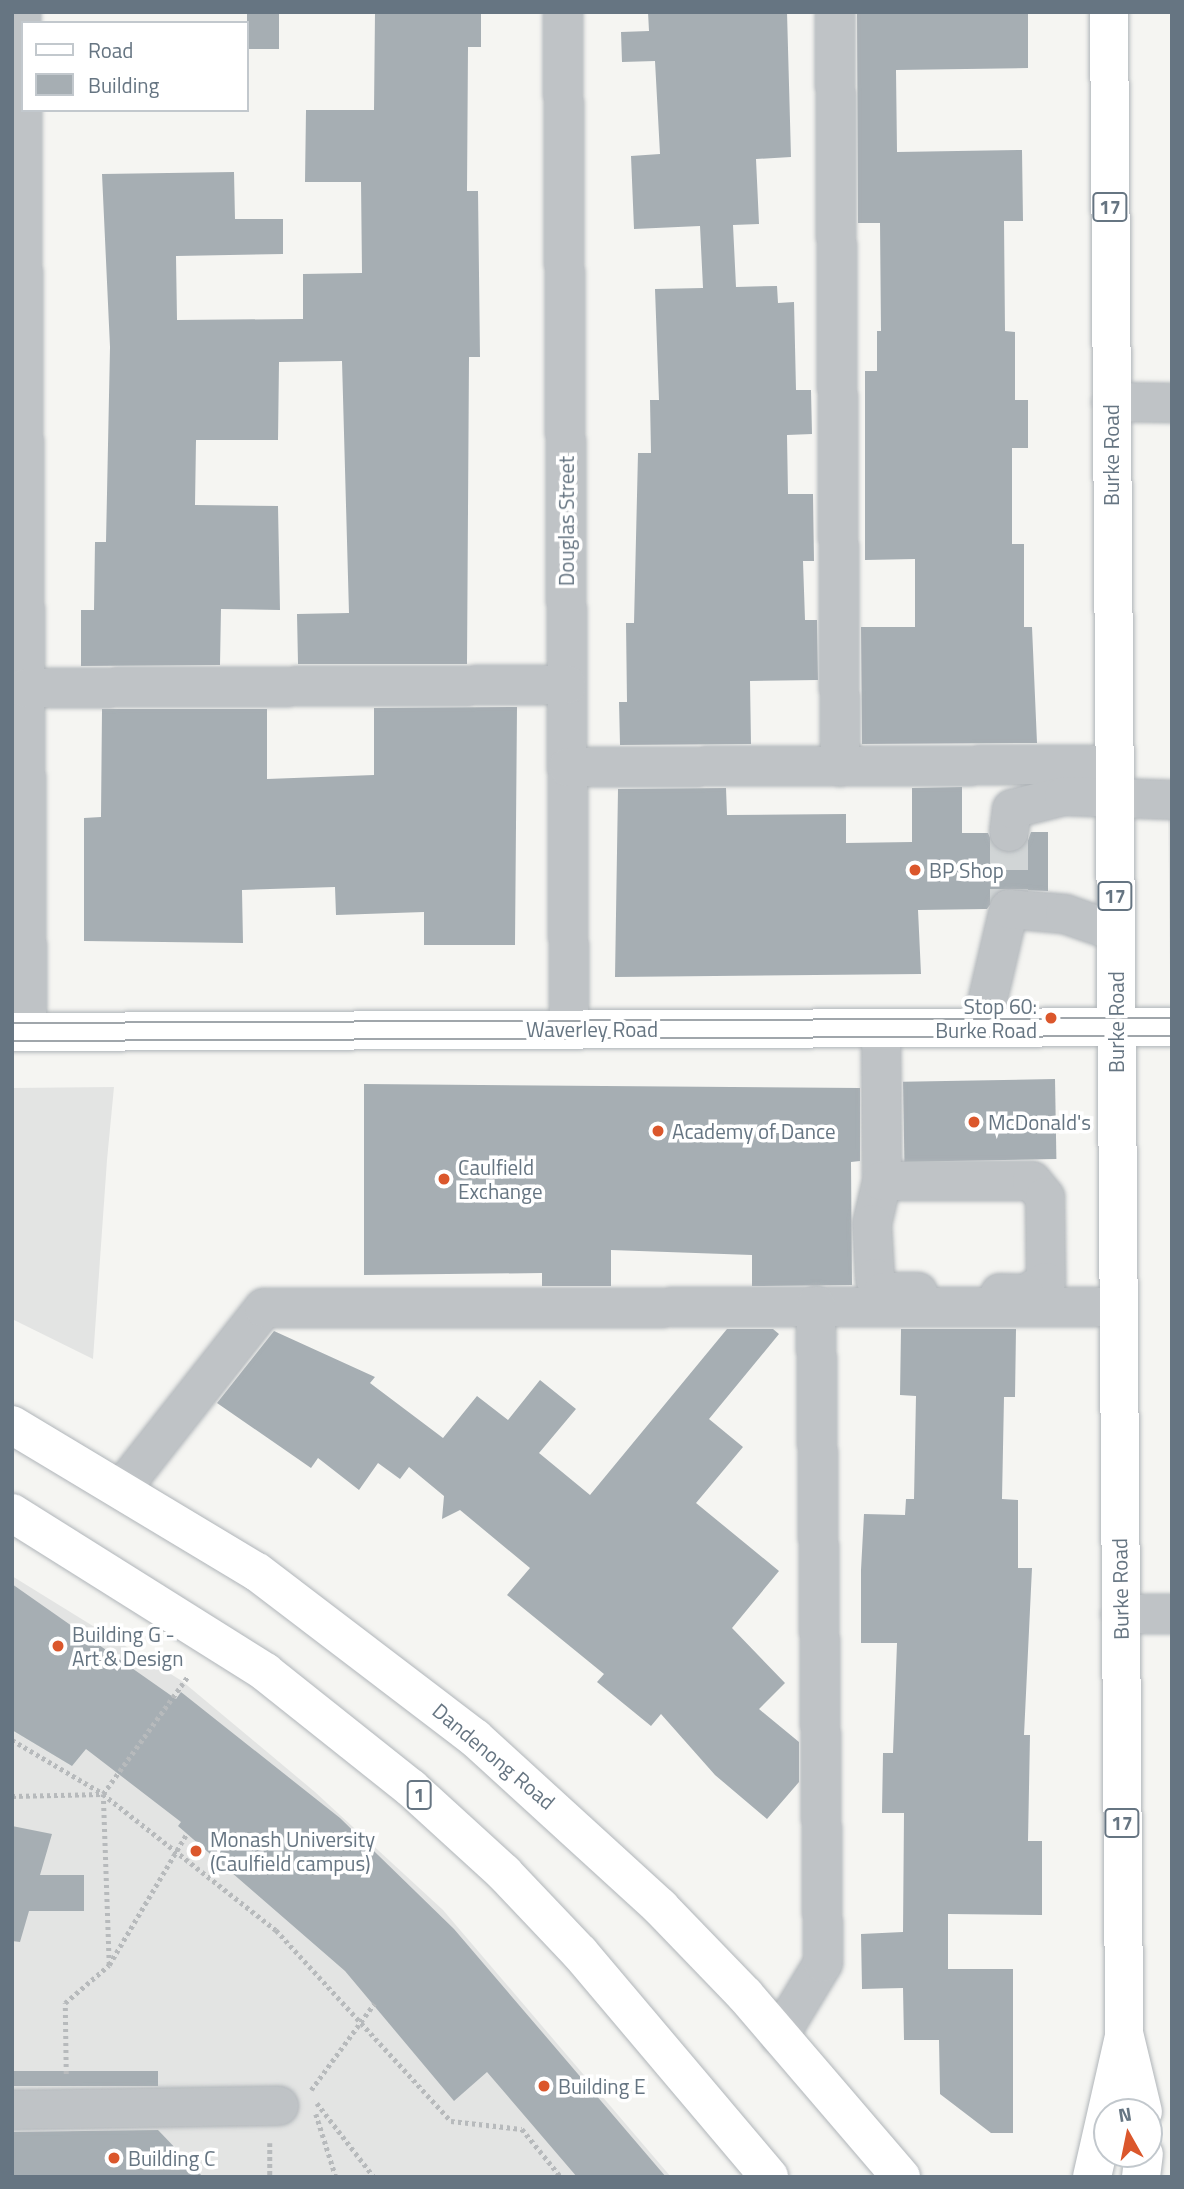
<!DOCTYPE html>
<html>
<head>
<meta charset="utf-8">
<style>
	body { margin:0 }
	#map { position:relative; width:1184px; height:2189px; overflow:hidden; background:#f5f5f2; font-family:"Titillium Web",sans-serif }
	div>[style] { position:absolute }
	.built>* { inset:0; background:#e3e4e3 }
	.building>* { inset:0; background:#a6aeb3; transform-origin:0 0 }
	.minor-tunnel>* { height:38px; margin-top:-19px; transform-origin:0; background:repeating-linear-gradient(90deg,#d1d5d6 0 38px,transparent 0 57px) }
	.path>* { height:4.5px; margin-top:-2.25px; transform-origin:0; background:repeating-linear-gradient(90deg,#b7babc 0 3.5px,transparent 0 7px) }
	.roads { filter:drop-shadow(0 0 2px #b0b5b9) drop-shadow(0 0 2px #b0b5b9) }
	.minor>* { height:38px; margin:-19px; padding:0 19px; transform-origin:19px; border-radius:19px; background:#bfc3c6 }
	.major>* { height:38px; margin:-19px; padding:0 19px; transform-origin:19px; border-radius:19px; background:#fff }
	.highway>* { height:38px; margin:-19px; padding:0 19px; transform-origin:19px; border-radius:19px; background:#fff }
	.tram>* { height:2px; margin:-1px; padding:0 1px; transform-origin:1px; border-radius:1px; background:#a0a6ab }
	.dots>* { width:19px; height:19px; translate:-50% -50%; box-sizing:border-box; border:4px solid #fff; border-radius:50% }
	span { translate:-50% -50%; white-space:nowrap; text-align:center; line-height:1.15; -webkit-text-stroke:7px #fff; paint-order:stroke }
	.shield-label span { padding:2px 5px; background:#fff; border:2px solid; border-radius:5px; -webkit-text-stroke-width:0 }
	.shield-label { font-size:19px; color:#667582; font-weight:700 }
	.street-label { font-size:21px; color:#667582 }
	.poi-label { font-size:21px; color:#667582 }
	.left { translate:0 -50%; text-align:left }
	.right { translate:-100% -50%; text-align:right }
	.frame { position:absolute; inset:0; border:14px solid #667582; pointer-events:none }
	.legend { position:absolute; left:21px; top:21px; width:228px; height:91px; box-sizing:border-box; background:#fff; border:2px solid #c2c8cd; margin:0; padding:9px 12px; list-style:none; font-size:21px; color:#667582 }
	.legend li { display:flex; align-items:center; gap:14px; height:35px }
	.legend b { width:35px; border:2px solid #c2c8cd }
	.north { position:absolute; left:1093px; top:2098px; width:70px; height:70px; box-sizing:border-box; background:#fff; border:2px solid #c2c8cd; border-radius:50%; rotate:351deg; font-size:19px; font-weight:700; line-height:28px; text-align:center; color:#667582 }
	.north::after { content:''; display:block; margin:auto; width:24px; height:32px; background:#db572c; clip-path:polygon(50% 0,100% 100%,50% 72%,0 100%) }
</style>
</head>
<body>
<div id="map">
	<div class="built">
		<div style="clip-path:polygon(1168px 791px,1172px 791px,1172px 973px,1170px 973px)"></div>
		<div style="clip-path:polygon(114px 1087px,107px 1160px,93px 1359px,12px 1319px,12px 1088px)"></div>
		<div style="clip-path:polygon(12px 1576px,182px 1681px,315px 1792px,443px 1910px,671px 2177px,12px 2177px)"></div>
	</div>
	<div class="building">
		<div style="left:247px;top:12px;width:32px;height:37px"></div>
		<div style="clip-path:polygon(375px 12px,481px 12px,481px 47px,468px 47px,467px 191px,478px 191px,480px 357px,469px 357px,467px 664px,298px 664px,297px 614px,349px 613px,342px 361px,279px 362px,278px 440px,196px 440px,195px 505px,278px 506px,280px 610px,221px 609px,220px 665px,81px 666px,81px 610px,94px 610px,95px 542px,106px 542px,110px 347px,102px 174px,234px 172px,235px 219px,283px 219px,283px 254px,176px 256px,177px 320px,303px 319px,303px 274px,362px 273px,361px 182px,305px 182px,306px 110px,374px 110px)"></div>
		<div style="clip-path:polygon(648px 12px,787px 12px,791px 157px,756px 159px,759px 224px,733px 225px,736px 287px,777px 286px,778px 303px,794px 302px,796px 390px,811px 390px,812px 434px,787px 435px,788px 494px,813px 494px,814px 561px,803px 561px,805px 620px,817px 620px,818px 680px,750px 681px,751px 744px,620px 745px,619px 702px,627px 702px,626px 623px,634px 623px,638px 453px,651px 453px,650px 400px,659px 400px,655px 289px,703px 288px,700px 226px,634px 229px,631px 156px,660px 154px,655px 61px,622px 62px,621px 32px,649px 31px)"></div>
		<div style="clip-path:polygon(857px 12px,1028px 12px,1028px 68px,896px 70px,897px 152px,1022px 150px,1023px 221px,1004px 221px,1005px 331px,1015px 332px,1015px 400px,1028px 400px,1028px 448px,1012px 448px,1012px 544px,1024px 544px,1024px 627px,1032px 627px,1037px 743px,862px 744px,861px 627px,915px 627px,915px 559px,865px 560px,865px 371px,877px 371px,877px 331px,881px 331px,880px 223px,858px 223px)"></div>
		<div style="clip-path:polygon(517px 707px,515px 945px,424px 945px,424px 912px,336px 915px,335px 887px,242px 890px,243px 943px,84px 941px,84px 818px,101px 817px,102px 709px,267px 709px,267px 779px,374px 775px,374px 708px)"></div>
		<div style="clip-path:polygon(962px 787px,962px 833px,988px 833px,995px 849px,1007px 854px,1026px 846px,1031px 832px,1048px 832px,1048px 891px,1001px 889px,987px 909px,918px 910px,921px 974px,615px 977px,618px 789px,726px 788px,727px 815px,846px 814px,846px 843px,912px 842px,912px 788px)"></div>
		<div style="left:1055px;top:1079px;width:80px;height:152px;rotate:89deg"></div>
		<div style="clip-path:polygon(364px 1084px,860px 1088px,860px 1161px,851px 1162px,852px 1285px,752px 1286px,752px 1255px,611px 1250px,611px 1286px,542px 1286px,542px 1273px,364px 1275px)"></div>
		<div style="clip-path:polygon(727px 1329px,773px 1329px,779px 1334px,709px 1419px,743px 1447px,696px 1503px,779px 1571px,732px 1628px,785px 1683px,759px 1709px,799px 1742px,799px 1782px,767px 1819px,715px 1775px,661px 1714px,651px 1726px,597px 1682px,604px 1674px,507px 1595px,530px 1568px,460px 1510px,442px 1519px,444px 1496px,409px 1467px,400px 1479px,378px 1463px,359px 1490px,318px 1458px,311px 1468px,217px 1403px,274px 1331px,375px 1377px,370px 1383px,443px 1438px,477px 1396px,508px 1420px,540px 1380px,576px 1409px,539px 1453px,590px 1495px)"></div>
		<div style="clip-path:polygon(901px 1329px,1016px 1329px,1015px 1397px,1004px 1397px,1002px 1499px,1018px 1500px,1018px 1568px,1032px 1568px,1024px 1735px,1030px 1735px,1028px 1841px,1042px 1841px,1042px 1915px,948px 1914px,948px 1969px,1013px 1969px,1013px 2133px,991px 2133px,940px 2094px,939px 2040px,904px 2040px,903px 1988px,862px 1989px,861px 1934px,903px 1932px,904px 1813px,882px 1813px,883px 1753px,893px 1753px,897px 1643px,861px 1643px,861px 1570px,864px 1514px,905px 1515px,906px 1499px,914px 1499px,916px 1396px,900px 1395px)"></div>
		<div style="clip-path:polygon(12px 1584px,176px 1699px,181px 1692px,340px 1818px,454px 1929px,666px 2177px,577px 2177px,487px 2072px,454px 2101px,345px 1971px,178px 1826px,181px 1822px,86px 1749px,72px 1766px,12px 1730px)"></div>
		<div style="clip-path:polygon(12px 1826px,52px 1834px,40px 1875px,84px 1875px,84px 1911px,29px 1911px,20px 1942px,12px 1941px)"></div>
		<div style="left:158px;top:2071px;width:15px;height:146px;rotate:90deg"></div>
		<div style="clip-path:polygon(158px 2130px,203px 2177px,12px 2177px,12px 2132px)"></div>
	</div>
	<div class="minor-tunnel">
		<div style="left:1009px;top:832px;width:77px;rotate:90deg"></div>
	</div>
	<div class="path">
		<div style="left:12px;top:1740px;width:104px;rotate:30.5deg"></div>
		<div style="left:12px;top:1796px;width:91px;rotate:-1.3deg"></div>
		<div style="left:103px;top:1794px;width:220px;rotate:38.2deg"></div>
		<div style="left:276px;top:1930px;width:259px;rotate:47.5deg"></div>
		<div style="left:451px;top:2121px;width:71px;rotate:6.4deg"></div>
		<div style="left:522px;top:2129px;width:62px;rotate:50.9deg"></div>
		<div style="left:109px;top:1965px;width:171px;rotate:-92deg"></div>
		<div style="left:103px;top:1794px;width:145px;rotate:-54.2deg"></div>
		<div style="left:66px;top:2074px;width:71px;rotate:-90.8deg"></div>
		<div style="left:65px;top:2003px;width:58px;rotate:-40.8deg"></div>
		<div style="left:109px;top:1965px;width:153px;rotate:-59.4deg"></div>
		<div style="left:311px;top:2090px;width:107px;rotate:-53.8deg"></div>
		<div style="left:317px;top:2103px;width:93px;rotate:52.4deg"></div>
		<div style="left:316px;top:2114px;width:66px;rotate:72.4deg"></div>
		<div style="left:270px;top:2143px;width:34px;rotate:90deg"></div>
	</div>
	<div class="roads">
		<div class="minor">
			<div style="left:21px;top:12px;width:1020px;rotate:89.66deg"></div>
			<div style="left:563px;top:12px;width:1017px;rotate:89.66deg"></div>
			<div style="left:835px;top:12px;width:755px;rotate:89.62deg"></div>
			<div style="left:1111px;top:402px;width:61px;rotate:0.9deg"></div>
			<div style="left:25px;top:688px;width:542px;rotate:-0.32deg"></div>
			<div style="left:568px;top:767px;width:546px;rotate:-0.21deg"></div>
			<div style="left:1009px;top:832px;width:23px;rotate:-83deg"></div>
			<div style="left:1012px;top:809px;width:54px;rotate:-14deg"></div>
			<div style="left:1064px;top:796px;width:108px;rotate:2.1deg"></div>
			<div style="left:881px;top:1028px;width:153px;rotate:89.6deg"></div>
			<div style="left:882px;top:1181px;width:44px;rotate:103.1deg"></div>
			<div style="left:872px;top:1224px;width:54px;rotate:86.8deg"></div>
			<div style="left:875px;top:1278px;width:16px;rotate:60deg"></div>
			<div style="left:883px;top:1292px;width:35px"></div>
			<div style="left:981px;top:1028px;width:122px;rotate:-76.8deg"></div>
			<div style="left:1009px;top:909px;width:56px;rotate:5.1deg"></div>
			<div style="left:1065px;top:914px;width:54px;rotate:19.4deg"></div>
			<div style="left:882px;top:1181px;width:150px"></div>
			<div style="left:1032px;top:1181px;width:21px;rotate:51deg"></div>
			<div style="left:1045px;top:1197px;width:85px;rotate:89.3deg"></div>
			<div style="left:1046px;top:1282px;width:24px;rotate:150deg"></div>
			<div style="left:1025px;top:1294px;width:25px;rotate:-178deg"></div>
			<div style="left:123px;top:1487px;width:228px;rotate:-51.8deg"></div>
			<div style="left:264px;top:1308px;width:854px;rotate:-0.07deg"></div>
			<div style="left:1120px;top:1614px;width:52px"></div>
			<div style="left:779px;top:2036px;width:85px;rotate:-58.9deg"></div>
			<div style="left:823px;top:1963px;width:658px;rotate:-90.61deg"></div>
			<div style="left:12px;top:2110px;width:267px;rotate:-0.9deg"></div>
		</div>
		<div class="major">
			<div style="left:1109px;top:12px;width:2021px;rotate:89.57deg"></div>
			<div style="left:1124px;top:2033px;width:81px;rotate:76.5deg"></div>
			<div style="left:12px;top:1032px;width:1160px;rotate:-0.25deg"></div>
			<div style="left:1092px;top:2177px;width:145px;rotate:-77.2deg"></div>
			<div style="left:1141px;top:2177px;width:23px;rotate:-83deg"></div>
		</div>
		<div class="highway">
			<div style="left:12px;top:1425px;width:286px;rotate:31deg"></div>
			<div style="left:257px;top:1572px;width:274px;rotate:37.3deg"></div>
			<div style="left:475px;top:1738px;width:251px;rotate:42.4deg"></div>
			<div style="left:660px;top:1907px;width:122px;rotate:46deg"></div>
			<div style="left:745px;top:1995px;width:240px;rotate:49.4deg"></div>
			<div style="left:12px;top:1513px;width:299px;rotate:32.1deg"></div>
			<div style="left:265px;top:1672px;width:186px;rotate:38.5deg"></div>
			<div style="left:411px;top:1788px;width:126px;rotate:42.4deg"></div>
			<div style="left:504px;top:1873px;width:110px;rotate:46.5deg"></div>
			<div style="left:580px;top:1953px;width:293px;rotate:49.8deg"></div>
		</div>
	</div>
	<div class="tram">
		<div style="left:12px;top:1023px;width:1160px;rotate:-0.25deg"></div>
		<div style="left:12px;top:1041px;width:1160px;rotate:-0.25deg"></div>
	</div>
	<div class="dots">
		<div style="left:915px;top:870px;background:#db572c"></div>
		<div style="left:1051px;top:1018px;background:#db572c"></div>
		<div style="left:974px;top:1122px;background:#db572c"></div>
		<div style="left:658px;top:1131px;background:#db572c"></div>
		<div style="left:444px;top:1179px;background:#db572c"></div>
		<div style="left:58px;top:1646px;background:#db572c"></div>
		<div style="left:196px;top:1851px;background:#db572c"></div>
		<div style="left:544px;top:2086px;background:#db572c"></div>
		<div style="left:114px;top:2158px;background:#db572c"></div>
	</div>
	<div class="shield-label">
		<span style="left:1110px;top:207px">17</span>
		<span style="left:1115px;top:896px">17</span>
		<span style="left:419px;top:1795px">1</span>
		<span style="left:1122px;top:1823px">17</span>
	</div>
	<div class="street-label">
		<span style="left:1111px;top:455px;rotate:-90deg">Burke Road</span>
		<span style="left:566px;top:521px;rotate:-90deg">Douglas Street</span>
		<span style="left:1116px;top:1022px;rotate:-90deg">Burke Road</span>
		<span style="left:592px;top:1029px">Waverley Road</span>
		<span style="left:1120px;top:1589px;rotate:-91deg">Burke Road</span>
		<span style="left:494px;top:1756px;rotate:40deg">Dandenong Road</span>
	</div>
	<div class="poi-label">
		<span class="left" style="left:929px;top:870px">BP Shop</span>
		<span class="right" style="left:1037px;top:1018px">Stop 60:<br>Burke Road</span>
		<span class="left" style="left:988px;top:1122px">McDonald's</span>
		<span class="left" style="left:672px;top:1131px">Academy of Dance</span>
		<span class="left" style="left:458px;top:1179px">Caulfield<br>Exchange</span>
		<span class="left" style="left:72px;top:1646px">Building G -<br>Art &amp; Design</span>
		<span class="left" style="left:210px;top:1851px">Monash University<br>(Caulfield campus)</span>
		<span class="left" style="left:558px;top:2086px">Building E</span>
		<span class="left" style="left:128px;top:2158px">Building C</span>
	</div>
	<div class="frame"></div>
	<ul class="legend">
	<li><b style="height:9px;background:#fff"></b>Road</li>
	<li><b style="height:19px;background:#a6aeb3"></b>Building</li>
	</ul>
	<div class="north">N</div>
</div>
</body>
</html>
